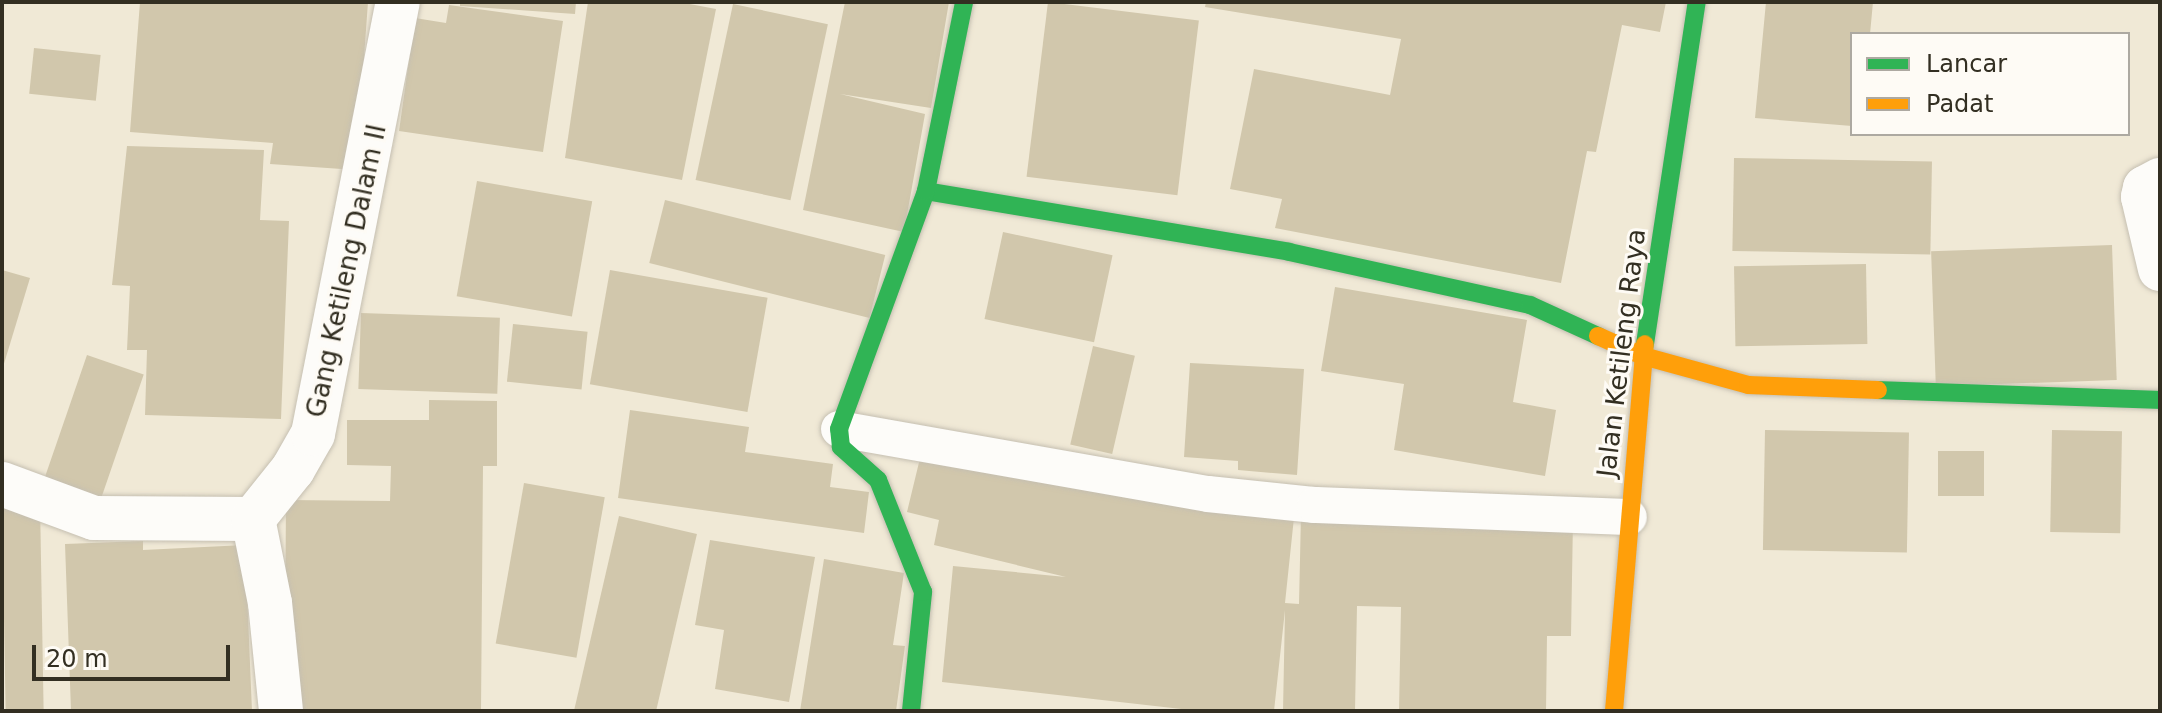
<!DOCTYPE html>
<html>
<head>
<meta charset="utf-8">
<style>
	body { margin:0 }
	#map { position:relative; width:2162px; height:713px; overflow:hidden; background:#f0e9d6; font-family:"DejaVu Sans",sans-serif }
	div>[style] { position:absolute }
	.building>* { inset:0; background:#d1c7ac; transform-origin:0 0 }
	.roads { filter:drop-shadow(0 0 2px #c5bfb1) drop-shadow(0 0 2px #c5bfb1) }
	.lane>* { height:36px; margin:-18px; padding:0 18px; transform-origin:18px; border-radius:18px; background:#fdfcf9 }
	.street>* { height:44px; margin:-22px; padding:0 22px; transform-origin:22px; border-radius:22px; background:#fdfcf9 }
	.fast>* { height:18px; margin:-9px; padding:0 9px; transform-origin:9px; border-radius:9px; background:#30b455 }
	.slow>* { height:18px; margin:-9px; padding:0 9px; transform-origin:9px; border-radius:9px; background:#ff9f0a }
	span { translate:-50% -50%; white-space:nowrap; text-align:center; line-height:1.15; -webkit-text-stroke:6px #fefbf5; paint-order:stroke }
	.street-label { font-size:26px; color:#332f22 }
	.frame { position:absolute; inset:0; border:4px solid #332f22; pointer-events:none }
	.legend { position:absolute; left:1850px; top:32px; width:280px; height:104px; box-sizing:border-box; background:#fefbf5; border:2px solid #ada9a1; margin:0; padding:10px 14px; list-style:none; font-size:24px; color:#332f22 }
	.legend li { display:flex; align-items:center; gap:16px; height:40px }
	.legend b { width:40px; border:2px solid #ada9a1 }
	.scale { position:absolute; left:32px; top:645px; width:198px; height:36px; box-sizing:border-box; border:4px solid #332f22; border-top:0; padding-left:10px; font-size:24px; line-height:28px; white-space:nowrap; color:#332f22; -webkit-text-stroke:6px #fefbf5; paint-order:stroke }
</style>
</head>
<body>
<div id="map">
	<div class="building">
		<div style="clip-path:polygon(140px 2px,368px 2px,356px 170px,270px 164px,273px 143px,130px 132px)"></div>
		<div style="clip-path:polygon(460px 2px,576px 2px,575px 14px,460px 6px)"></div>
		<div style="clip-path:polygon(588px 2px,679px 2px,716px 9px,682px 180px,565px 158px)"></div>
		<div style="clip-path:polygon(845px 2px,949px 2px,931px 108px,840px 94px,925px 114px,904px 232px,803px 210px)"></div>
		<div style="left:1048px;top:2px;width:152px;height:176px;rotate:7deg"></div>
		<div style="clip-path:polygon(1206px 2px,1666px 2px,1660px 32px,1622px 25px,1596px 152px,1587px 151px,1561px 283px,1275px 228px,1282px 199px,1230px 189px,1254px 69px,1390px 95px,1401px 39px,1205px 7px)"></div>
		<div style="clip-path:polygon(1766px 2px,1873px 2px,1870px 34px,1852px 34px,1852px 126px,1755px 118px)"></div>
		<div style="left:733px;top:4px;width:97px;height:180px;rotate:12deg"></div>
		<div style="clip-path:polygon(449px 5px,563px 21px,543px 152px,399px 131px,415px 18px,446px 23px)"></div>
		<div style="left:34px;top:48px;width:67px;height:46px;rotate:6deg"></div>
		<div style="clip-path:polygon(127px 146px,264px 150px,260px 220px,289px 221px,281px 419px,145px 415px,147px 350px,127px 350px,130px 286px,112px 285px)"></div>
		<div style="left:1734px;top:158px;width:198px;height:93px;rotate:1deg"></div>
		<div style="left:477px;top:181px;width:117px;height:117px;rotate:10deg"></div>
		<div style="left:665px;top:200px;width:227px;height:65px;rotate:14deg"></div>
		<div style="left:1003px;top:232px;width:112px;height:89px;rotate:12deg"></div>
		<div style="left:2112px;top:245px;width:135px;height:181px;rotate:88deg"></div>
		<div style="left:1866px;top:264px;width:80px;height:132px;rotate:89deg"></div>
		<div style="clip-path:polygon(2px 270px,30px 278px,3px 367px,2px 367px)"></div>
		<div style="left:610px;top:270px;width:160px;height:116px;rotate:10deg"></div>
		<div style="clip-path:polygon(1335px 287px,1527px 320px,1513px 402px,1556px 410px,1545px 476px,1394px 450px,1404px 384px,1321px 371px)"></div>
		<div style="left:361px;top:313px;width:139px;height:76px;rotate:2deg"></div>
		<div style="left:513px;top:324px;width:75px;height:58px;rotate:6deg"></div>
		<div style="left:1093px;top:346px;width:43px;height:101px;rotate:13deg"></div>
		<div style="left:87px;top:355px;width:60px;height:140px;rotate:19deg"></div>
		<div style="clip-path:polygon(1190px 363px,1304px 369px,1297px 475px,1238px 470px,1238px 461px,1184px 457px)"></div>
		<div style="clip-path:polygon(429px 400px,497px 401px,497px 466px,483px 466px,481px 711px,295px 711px,296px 632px,285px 632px,286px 500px,390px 501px,391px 466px,347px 465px,347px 420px,429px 420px)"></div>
		<div style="clip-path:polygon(630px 410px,749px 427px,745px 452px,833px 464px,830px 487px,869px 492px,864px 533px,618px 498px)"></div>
		<div style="left:1765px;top:430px;width:144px;height:120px;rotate:1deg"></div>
		<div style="left:2052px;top:430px;width:70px;height:102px;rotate:1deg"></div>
		<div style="clip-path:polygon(922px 450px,1295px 508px,1285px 603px,1299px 604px,1301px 514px,1573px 520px,1571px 636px,1547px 636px,1546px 711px,1399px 711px,1401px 607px,1357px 606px,1355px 711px,1283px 711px,1285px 610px,1274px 711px,1199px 711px,942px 682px,953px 566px,1066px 577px,934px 545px,939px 520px,907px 512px)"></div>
		<div style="left:1938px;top:451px;width:46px;height:45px"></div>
		<div style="left:524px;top:483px;width:82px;height:163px;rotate:10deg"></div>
		<div style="left:40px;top:502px;width:209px;height:38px;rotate:89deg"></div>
		<div style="left:619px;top:516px;width:80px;height:201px;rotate:13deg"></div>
		<div style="clip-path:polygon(710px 540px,815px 557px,789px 702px,715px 689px,724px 630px,695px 625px)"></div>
		<div style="clip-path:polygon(143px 541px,143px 550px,245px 545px,252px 711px,71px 711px,65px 544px)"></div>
		<div style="clip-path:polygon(824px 559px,904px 573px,893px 645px,905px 646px,896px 711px,800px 711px)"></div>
	</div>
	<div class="roads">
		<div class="lane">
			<div style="left:839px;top:429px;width:375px;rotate:10deg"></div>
			<div style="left:1208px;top:494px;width:108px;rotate:5.9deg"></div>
			<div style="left:1315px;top:505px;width:314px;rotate:2.2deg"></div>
		</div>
		<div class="street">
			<div style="left:2160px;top:180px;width:17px;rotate:152deg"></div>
			<div style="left:2145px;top:188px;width:9px;rotate:103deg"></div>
			<div style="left:2143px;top:197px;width:74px;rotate:76.7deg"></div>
			<div style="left:2px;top:484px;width:98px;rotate:20.3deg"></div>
			<div style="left:94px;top:518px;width:159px;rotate:0.4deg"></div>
			<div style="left:281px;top:711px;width:109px;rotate:-95.8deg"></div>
			<div style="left:270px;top:603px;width:86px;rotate:-101.4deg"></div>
			<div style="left:253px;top:519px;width:64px;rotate:-51.3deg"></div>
			<div style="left:293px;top:469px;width:40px;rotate:-60.3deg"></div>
			<div style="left:313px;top:434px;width:440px;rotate:-78.9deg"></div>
		</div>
		<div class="fast">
			<div style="left:926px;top:191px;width:368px;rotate:9.5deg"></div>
			<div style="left:1289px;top:252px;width:247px;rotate:12.4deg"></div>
			<div style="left:1530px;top:305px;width:75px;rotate:24.5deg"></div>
			<div style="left:1645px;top:344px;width:346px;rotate:-81.4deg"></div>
			<div style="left:1878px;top:390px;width:282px;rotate:2deg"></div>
			<div style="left:911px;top:711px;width:120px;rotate:-84.2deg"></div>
			<div style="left:923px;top:592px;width:121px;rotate:-111.9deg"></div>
			<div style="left:878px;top:480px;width:50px;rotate:-138.3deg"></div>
			<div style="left:841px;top:447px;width:18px;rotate:-96deg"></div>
			<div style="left:839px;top:429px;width:253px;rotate:-69.9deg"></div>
			<div style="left:926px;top:191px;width:193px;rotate:-78.6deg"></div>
		</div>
		<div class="slow">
			<div style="left:1598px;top:336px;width:49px;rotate:24deg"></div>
			<div style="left:1643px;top:356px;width:109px;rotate:15.4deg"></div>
			<div style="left:1748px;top:385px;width:130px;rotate:2.2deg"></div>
			<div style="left:1614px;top:711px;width:368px;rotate:-85.2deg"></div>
		</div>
	</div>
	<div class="street-label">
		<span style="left:347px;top:271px;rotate:-78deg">Gang Ketileng Dalam II</span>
		<span style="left:1622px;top:353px;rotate:-83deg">Jalan Ketileng Raya</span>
	</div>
	<div class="frame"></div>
	<ul class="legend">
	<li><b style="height:10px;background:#30b455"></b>Lancar</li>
	<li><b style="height:10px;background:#ff9f0a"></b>Padat</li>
	</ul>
	<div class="scale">20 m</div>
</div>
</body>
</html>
